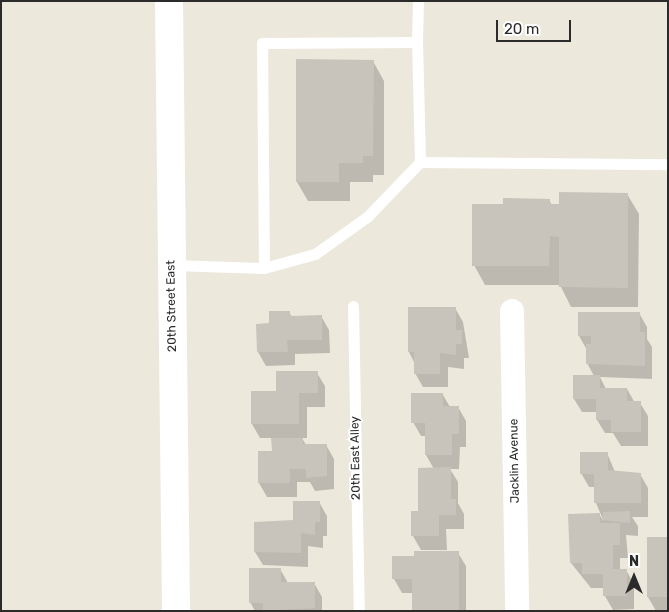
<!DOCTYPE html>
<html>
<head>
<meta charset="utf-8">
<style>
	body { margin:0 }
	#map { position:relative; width:669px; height:612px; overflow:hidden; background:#ede8dc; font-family:Rubik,sans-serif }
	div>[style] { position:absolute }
	.shadow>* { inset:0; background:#0003 }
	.building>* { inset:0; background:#c9c4bb; transform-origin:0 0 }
	.lane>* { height:11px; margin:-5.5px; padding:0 5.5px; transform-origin:5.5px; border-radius:5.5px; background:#fff }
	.street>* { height:24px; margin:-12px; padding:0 12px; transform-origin:12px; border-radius:12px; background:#fff }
	.secondary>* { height:28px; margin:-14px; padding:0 14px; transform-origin:14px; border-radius:14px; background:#fff }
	span { translate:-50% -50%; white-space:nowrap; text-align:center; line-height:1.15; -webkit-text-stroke:4px #fff; paint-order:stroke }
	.street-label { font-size:12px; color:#2b2b2b }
	.frame { position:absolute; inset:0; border:2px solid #2b2b2b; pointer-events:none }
	.north { position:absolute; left:609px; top:552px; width:50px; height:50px; -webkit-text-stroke:4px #fff; paint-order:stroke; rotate:0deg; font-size:14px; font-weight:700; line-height:20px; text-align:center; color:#2b2b2b }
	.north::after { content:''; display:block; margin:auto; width:18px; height:22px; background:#2b2b2b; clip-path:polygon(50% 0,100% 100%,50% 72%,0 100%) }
	.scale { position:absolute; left:496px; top:20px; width:75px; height:22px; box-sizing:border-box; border:2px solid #2b2b2b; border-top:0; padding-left:6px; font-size:15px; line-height:18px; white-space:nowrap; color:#2b2b2b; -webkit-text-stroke:4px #fff; paint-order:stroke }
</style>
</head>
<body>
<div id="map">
	<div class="shadow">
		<div style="clip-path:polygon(373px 61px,384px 81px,384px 175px,373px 175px,373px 182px,350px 182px,350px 201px,308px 201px,297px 182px)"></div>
		<div style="clip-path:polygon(627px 194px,639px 214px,638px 307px,571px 307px,560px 285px,485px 285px,474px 265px,504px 205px,549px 200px,552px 205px)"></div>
		<div style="clip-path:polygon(409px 308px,455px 308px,463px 322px,469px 358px,464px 358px,464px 369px,448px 367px,448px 387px,423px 387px,415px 373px,415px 364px,409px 352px)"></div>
		<div style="clip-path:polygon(289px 312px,292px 317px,321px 316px,329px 330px,330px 353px,295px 354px,295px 365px,266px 366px,258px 352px,257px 325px,270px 324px)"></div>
		<div style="clip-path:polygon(579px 313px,639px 313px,647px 327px,647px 339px,652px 347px,652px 379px,600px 377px,606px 389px,627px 389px,635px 403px,640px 403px,648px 416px,648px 446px,621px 446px,613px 433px,605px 433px,597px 420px,597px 412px,582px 412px,574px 399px,594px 376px,587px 363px,587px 350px,579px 336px)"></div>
		<div style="clip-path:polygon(317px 373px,325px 386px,325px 407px,307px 407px,307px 438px,302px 438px,306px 445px,326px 445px,334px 459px,334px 489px,315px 491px,310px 482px,297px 482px,297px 497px,267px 497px,259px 483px,273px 452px,273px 438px,260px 438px,252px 424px,252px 393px,277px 393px)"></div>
		<div style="clip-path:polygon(443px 395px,450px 407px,458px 407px,466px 421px,466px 447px,460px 447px,459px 469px,450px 469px,458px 482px,458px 503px,464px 514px,464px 529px,446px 529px,447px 550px,421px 550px,413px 536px,412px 512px,419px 512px,434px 469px,426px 455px,426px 436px,421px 436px,413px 422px)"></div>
		<div style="clip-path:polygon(607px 453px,615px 472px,640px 474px,648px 488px,648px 517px,632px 517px,638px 526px,638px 536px,626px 535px,628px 558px,620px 558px,620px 570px,626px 570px,634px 584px,634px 609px,613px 610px,605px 596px,604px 588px,591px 588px,571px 563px,599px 514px,604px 522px,596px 503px,595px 487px,589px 487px,581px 473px)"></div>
		<div style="clip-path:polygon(319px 502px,327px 516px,327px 536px,323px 536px,323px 548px,308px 546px,308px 567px,263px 565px,255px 552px)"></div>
		<div style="clip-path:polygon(668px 537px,668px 611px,656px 611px,648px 597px)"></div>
		<div style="clip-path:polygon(458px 553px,466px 566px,466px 611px,414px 611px,413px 593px,402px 593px,394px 579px)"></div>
		<div style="clip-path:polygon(280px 569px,288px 583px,314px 583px,322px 597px,322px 611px,255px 611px,250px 602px)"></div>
	</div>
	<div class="building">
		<div style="clip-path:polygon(296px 59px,374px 60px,373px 156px,363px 156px,363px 163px,339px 163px,339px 182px,296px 182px)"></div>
		<div style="clip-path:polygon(559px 192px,628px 193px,628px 288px,559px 287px,559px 237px,550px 236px,549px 266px,472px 266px,472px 204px,503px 204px,503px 198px,550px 199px,550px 204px,559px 204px)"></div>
		<div style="clip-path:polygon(408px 307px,456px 307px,456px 330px,462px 330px,462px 344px,456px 344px,456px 355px,440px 353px,440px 374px,414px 374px,414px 352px,408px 352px)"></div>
		<div style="clip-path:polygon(269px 311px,290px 311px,290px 316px,322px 315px,322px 340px,287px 340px,288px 352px,257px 352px,256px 324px,269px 323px)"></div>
		<div style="clip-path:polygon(578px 312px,640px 312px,640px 332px,645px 332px,645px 366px,586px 364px,586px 344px,591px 344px,591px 336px,578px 336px)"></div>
		<div style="clip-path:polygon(276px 371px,318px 371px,318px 393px,299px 393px,299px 424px,251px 424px,251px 391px,276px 391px)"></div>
		<div style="clip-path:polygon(573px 375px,600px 375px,600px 388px,627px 388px,627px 401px,641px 401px,641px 432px,611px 432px,611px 420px,596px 420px,596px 399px,573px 399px)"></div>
		<div style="clip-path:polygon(411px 393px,443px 393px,443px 406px,459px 406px,459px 434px,452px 434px,452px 455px,425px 455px,425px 423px,411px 423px)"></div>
		<div style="clip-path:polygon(271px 438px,303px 438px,303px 444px,327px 444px,327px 476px,306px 478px,306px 469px,290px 469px,290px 483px,258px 483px,258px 451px,272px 451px)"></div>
		<div style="clip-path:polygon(580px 452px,608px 452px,608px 470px,641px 473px,641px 503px,594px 503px,594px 474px,580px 474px)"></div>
		<div style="clip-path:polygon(451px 467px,451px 499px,456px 499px,456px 515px,439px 515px,439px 536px,411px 536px,411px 511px,418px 511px,418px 468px)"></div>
		<div style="clip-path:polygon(293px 501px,320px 501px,320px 522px,315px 522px,315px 535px,301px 533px,301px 553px,254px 552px,254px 522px,293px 520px)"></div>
		<div style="clip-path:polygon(630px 511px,630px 523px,603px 520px,603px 512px)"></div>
		<div style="clip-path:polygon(600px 513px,600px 523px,620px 523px,620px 545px,613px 545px,613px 569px,627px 569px,627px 596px,603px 596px,603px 574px,582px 574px,582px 563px,570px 563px,568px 514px)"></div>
		<div style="left:647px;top:537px;width:21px;height:60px"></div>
		<div style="clip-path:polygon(414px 551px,459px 551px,459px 610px,412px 610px,412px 579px,392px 579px,392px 556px,414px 556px)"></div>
		<div style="clip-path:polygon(249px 568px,281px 568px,281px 582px,315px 582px,315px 608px,263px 611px,263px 603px,249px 603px)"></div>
	</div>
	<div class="lane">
		<div style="left:420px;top:162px;width:248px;rotate:0.5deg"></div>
		<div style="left:172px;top:265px;width:92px;rotate:1.9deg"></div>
		<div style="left:264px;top:268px;width:225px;rotate:-90.5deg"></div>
		<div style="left:262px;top:43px;width:155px;rotate:-0.4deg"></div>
		<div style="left:417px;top:42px;width:41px;rotate:-88.6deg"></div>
		<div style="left:264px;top:268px;width:53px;rotate:-15.4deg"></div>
		<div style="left:315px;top:254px;width:65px;rotate:-35.6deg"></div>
		<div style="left:368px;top:216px;width:75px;rotate:-46.1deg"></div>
		<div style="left:420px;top:162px;width:120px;rotate:-91.4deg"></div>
		<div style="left:353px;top:306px;width:305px;rotate:88.9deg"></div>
	</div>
	<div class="street">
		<div style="left:512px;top:311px;width:300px;rotate:89deg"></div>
	</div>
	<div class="secondary">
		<div style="left:169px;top:1px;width:610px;rotate:89.34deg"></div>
	</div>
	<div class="street-label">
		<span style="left:172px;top:306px;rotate:-91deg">20th Street East</span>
		<span style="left:356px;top:458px;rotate:-91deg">20th East Alley</span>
		<span style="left:515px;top:461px;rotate:-91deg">Jacklin Avenue</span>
	</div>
	<div class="frame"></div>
	<div class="north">N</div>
	<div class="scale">20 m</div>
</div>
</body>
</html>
